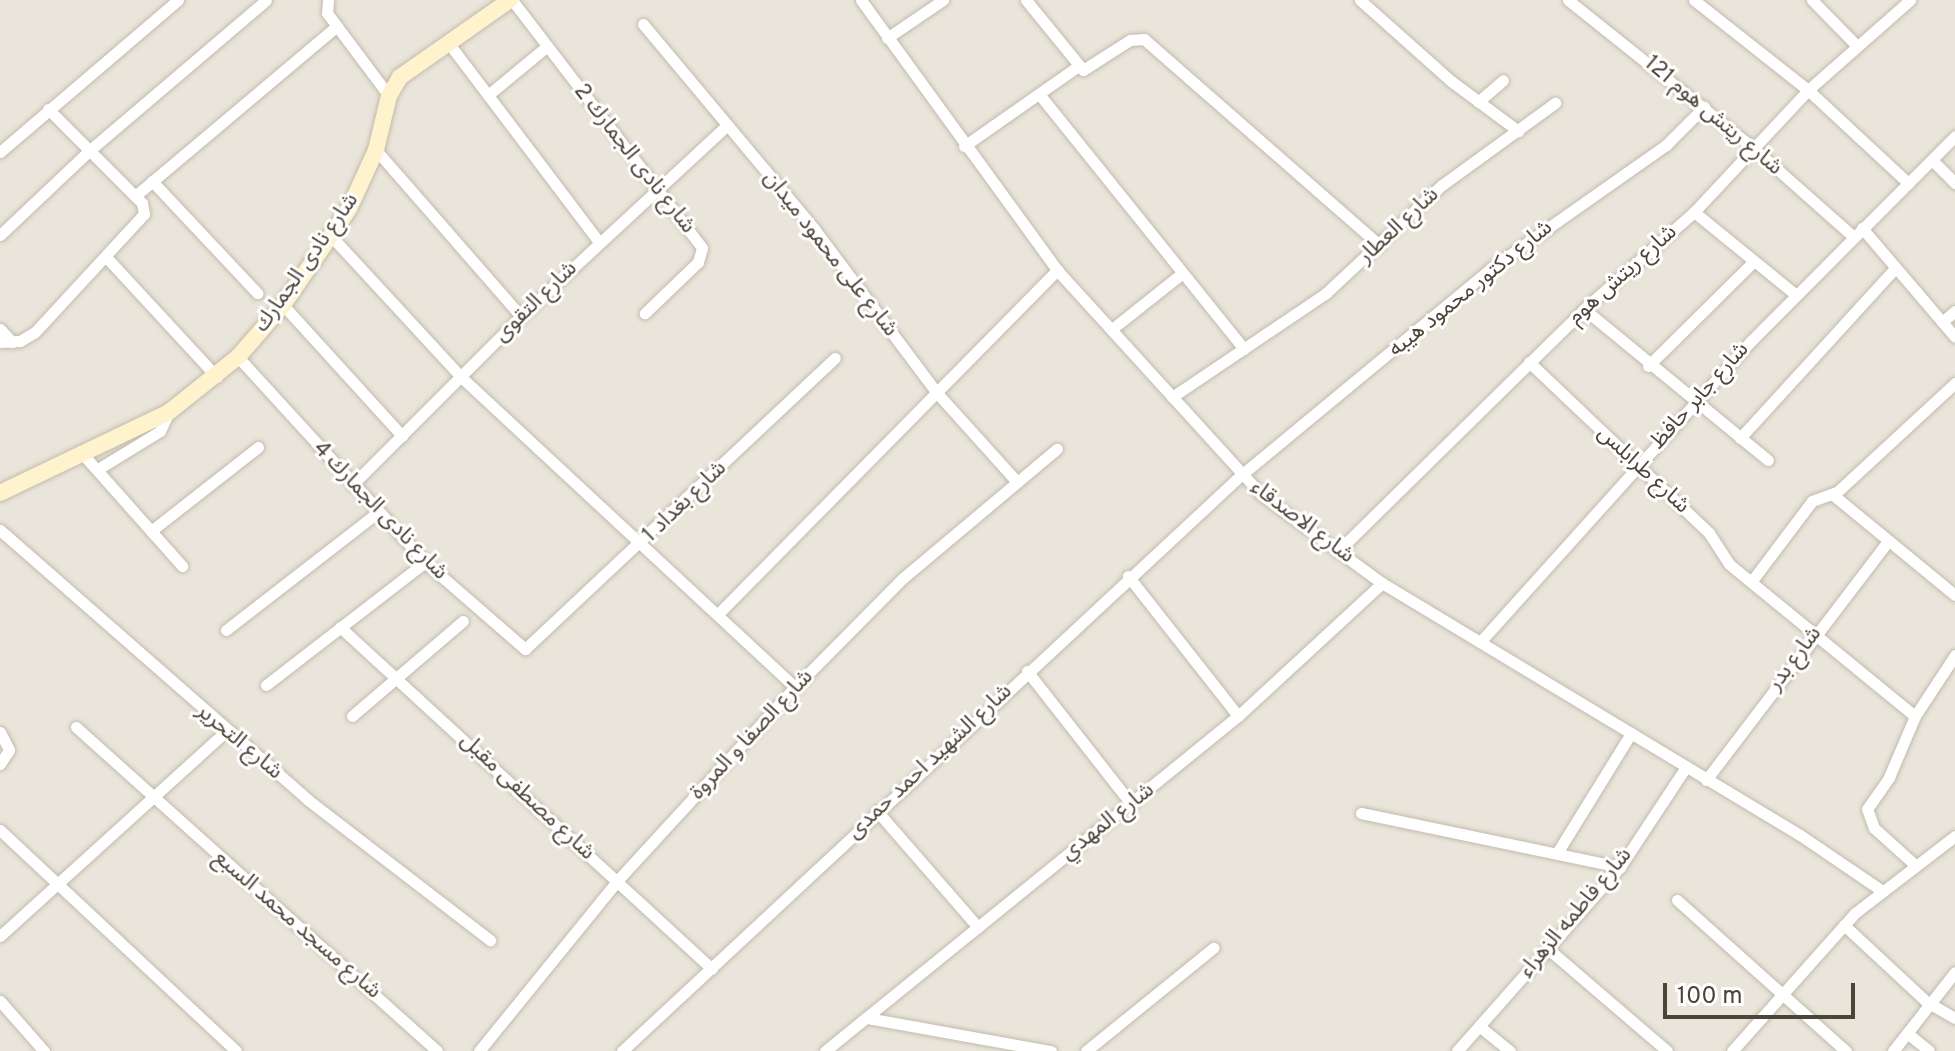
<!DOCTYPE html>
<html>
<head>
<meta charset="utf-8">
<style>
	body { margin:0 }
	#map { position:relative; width:1955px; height:1051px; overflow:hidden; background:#f6f3ec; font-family:Overpass,"Noto Sans Arabic",sans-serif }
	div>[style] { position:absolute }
	.residential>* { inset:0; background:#eae5da; transform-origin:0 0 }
	.roads { filter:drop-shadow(0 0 2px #c2bbae) drop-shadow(0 0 2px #c2bbae) }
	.street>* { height:11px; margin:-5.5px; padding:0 5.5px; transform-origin:5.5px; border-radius:5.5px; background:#fff }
	.secondary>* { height:16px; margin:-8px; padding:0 8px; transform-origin:8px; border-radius:8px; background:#fff3cd }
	span { translate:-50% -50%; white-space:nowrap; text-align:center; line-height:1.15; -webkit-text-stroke:6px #fff; paint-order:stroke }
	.street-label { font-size:22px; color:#4b4439 }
	.scale { position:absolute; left:1663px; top:983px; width:192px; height:36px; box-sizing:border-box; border:4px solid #4b4439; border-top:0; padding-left:10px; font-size:24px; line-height:28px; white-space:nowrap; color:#4b4439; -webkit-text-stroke:6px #fff; paint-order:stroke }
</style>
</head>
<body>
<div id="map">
	<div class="residential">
		<div style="left:0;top:0;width:1955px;height:1051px"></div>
	</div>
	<div class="roads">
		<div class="street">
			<div style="left:328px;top:0;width:13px;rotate:94deg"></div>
			<div style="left:327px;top:13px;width:104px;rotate:53.2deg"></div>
			<div style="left:512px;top:0;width:312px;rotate:52.5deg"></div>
			<div style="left:702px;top:248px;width:15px;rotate:106deg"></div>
			<div style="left:698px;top:262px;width:74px;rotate:136.1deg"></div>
			<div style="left:861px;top:0;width:334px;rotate:54deg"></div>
			<div style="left:1057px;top:270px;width:304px;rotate:47.7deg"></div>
			<div style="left:1262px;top:495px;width:149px;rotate:36.3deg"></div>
			<div style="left:1382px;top:583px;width:488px;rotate:31.1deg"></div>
			<div style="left:1800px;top:835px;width:98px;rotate:34.2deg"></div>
			<div style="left:1026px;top:0;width:90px;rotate:50.8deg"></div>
			<div style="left:1083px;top:70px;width:56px;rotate:-32.6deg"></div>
			<div style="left:1130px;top:40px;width:14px;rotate:-4deg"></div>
			<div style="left:1144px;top:39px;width:313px;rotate:41.2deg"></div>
			<div style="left:1360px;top:0;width:122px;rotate:41.7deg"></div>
			<div style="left:1451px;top:81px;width:84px;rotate:36.7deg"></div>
			<div style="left:1568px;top:0;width:234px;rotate:38.6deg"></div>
			<div style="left:1751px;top:146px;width:137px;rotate:41.5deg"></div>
			<div style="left:1694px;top:0;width:145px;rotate:38.3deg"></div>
			<div style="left:1808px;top:90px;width:137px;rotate:42.9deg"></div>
			<div style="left:1812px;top:0;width:64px;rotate:45.6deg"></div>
			<div style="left:643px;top:24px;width:268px;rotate:50.1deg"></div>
			<div style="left:815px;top:230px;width:204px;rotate:53.2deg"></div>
			<div style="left:937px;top:393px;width:120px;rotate:48deg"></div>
			<div style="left:887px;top:38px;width:68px;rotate:-34.2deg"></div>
			<div style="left:447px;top:41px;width:252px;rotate:52.9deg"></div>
			<div style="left:1039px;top:94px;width:327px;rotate:51.2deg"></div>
			<div style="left:488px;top:95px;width:75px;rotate:-39.6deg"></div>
			<div style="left:1478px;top:102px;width:33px;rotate:-41deg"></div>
			<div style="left:964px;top:146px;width:138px;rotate:-35deg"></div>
			<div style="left:376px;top:150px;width:220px;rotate:48.9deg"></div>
			<div style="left:0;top:152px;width:234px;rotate:-40.5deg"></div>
			<div style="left:1932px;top:160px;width:33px;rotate:45deg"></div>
			<div style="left:152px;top:181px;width:154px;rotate:46.8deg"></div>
			<div style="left:135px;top:196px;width:264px;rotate:-40.1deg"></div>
			<div style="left:1694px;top:212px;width:130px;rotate:39.1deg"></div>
			<div style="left:1862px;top:228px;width:143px;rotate:49.5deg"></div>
			<div style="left:0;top:235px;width:124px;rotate:-43.4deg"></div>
			<div style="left:90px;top:150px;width:231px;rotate:-40.4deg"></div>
			<div style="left:331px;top:236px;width:190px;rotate:47.3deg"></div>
			<div style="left:460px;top:376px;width:457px;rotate:42.9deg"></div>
			<div style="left:107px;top:258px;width:162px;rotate:47.3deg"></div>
			<div style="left:283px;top:305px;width:177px;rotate:47.7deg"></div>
			<div style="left:1584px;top:309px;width:238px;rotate:39.4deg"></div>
			<div style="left:1942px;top:322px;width:17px;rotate:-40deg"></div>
			<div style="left:0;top:329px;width:18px;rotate:47deg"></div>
			<div style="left:1112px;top:329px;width:87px;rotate:-38.5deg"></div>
			<div style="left:0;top:342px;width:20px;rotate:-3deg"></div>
			<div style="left:20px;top:341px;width:17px;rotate:-31deg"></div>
			<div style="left:35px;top:332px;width:161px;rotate:-47.3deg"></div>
			<div style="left:144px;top:214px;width:11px;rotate:-100deg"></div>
			<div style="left:142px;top:203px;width:133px;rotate:-135deg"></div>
			<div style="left:238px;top:357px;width:277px;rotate:47.6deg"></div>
			<div style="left:425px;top:562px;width:133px;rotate:41deg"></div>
			<div style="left:525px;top:649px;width:425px;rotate:-43.2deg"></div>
			<div style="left:1529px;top:362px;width:248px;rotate:43.5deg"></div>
			<div style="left:1709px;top:533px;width:37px;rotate:57deg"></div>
			<div style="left:1729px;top:564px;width:240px;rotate:39.3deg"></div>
			<div style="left:1648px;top:366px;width:149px;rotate:-44.7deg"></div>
			<div style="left:1172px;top:397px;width:186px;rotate:-34deg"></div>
			<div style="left:1326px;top:293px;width:158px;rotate:-43deg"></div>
			<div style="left:1442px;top:185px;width:140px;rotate:-36deg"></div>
			<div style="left:1740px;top:438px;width:230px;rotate:-47.6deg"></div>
			<div style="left:80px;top:451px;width:154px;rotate:48.4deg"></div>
			<div style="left:98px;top:469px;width:73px;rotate:-31.5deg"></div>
			<div style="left:160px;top:431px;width:21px;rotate:-65deg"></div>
			<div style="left:352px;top:485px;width:239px;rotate:-45deg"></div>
			<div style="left:521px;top:316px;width:281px;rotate:-42.8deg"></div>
			<div style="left:1832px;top:494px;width:159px;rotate:39.4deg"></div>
			<div style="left:0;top:530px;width:410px;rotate:41.2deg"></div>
			<div style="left:308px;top:800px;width:230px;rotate:37.6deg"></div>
			<div style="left:151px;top:531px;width:136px;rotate:-38.1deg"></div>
			<div style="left:1338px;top:551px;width:345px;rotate:-44.5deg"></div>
			<div style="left:1584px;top:309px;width:147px;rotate:-41.4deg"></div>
			<div style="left:1694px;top:212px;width:167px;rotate:-46.9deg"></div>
			<div style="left:1808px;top:90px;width:136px;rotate:-41.4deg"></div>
			<div style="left:1128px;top:576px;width:178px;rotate:51.8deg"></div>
			<div style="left:1751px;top:582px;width:101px;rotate:-53deg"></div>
			<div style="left:1812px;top:501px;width:27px;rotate:-20deg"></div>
			<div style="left:1837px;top:492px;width:161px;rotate:-42.7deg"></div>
			<div style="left:719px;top:613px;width:482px;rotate:-45.4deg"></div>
			<div style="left:340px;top:627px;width:505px;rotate:42.59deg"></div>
			<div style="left:226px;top:630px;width:192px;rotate:-37.8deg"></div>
			<div style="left:1480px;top:642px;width:404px;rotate:-48deg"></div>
			<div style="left:1750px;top:342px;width:291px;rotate:-45.1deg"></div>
			<div style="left:1027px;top:671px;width:170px;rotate:51.9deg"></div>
			<div style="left:266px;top:685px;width:201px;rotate:-37.7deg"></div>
			<div style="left:352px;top:716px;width:146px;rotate:-40.6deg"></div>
			<div style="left:76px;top:727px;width:485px;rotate:41.9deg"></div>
			<div style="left:0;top:732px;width:20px;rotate:63deg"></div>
			<div style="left:9px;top:750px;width:17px;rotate:123deg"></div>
			<div style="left:1706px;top:780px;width:300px;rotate:-52.7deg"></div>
			<div style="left:877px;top:811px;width:154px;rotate:49deg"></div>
			<div style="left:1361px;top:813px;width:265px;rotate:11.8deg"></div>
			<div style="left:0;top:830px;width:323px;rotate:43.1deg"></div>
			<div style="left:1557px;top:853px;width:141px;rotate:-58.3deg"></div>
			<div style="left:1914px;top:864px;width:54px;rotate:-138deg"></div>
			<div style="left:1874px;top:828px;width:20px;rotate:-110deg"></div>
			<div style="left:1867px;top:809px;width:39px;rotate:-55deg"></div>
			<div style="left:1889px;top:777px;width:66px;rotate:-66.9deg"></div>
			<div style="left:1915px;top:716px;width:73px;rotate:-56.7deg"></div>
			<div style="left:1677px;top:900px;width:227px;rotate:41.8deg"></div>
			<div style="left:1844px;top:925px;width:113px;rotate:42.9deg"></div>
			<div style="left:1927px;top:1002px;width:32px;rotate:30deg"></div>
			<div style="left:0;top:936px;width:305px;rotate:-42.2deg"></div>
			<div style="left:1547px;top:948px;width:158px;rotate:40.6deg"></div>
			<div style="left:0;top:1001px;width:67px;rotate:48.7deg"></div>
			<div style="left:867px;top:1018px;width:187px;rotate:10.2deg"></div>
			<div style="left:1479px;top:1026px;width:40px;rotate:39deg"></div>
			<div style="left:1907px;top:1033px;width:28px;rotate:39deg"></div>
			<div style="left:479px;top:1051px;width:219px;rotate:-50.9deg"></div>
			<div style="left:617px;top:881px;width:263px;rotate:-47.5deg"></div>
			<div style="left:795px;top:687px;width:153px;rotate:-45.3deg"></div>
			<div style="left:903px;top:578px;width:201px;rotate:-40deg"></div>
			<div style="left:622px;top:1051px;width:844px;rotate:-42.94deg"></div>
			<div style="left:1240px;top:476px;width:326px;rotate:-39.6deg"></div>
			<div style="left:1491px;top:268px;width:214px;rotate:-35.1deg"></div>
			<div style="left:1666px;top:145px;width:54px;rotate:-45deg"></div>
			<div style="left:825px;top:1051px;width:532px;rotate:-39.05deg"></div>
			<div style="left:1238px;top:716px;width:196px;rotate:-42.7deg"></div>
			<div style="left:1086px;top:1051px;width:164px;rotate:-39deg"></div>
			<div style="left:1457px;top:1051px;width:246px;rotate:-48.5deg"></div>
			<div style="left:1620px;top:867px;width:120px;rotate:-56.6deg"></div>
			<div style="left:1732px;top:1051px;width:185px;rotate:-48.3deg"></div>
			<div style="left:1855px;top:913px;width:126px;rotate:-37.6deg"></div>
			<div style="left:1893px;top:1051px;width:100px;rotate:-51.9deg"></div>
		</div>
		<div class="secondary">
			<div style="left:0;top:493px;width:187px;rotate:-25.6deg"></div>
			<div style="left:169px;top:412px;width:88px;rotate:-38.6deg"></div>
			<div style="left:238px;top:357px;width:69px;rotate:-49.1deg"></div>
			<div style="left:283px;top:305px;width:116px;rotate:-55.5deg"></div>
			<div style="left:349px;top:209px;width:65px;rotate:-65.4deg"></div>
			<div style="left:376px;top:150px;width:56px;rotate:-76.5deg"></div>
			<div style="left:389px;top:96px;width:22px;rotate:-60deg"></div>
			<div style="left:400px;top:77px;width:134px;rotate:-35deg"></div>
		</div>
	</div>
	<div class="street-label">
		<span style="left:1713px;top:116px;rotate:40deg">شارع ريتش هوم 121</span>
		<span style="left:634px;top:159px;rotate:52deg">شارع نادى الجمارك 2</span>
		<span style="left:1399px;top:226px;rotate:-43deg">شارع العطار</span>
		<span style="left:830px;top:254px;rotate:52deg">شارع على محمود ميدان</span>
		<span style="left:307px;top:263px;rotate:-55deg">شارع نادى الجمارك</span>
		<span style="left:1623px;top:275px;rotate:-42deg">شارع ريتش هوم</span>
		<span style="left:1471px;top:289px;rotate:-39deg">شارع دكتور محمود هيبه</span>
		<span style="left:536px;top:302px;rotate:-44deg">شارع التقوى</span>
		<span style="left:1700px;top:396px;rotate:-48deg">شارع جابر حافظ</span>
		<span style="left:1643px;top:470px;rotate:43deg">شارع طرابلس</span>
		<span style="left:685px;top:502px;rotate:-44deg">شارع بغداد 1</span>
		<span style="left:380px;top:511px;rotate:46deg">شارع نادى الجمارك 4</span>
		<span style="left:1302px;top:522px;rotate:37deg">شارع الاصدقاء</span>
		<span style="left:1795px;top:659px;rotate:-53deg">شارع بدر</span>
		<span style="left:752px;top:735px;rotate:-47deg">شارع الصفا و المروة</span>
		<span style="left:239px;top:742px;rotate:40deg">شارع التحرير</span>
		<span style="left:930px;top:762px;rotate:-43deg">شارع الشهيد احمد حمدى</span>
		<span style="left:527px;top:797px;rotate:43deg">شارع مصطفى مقبل</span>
		<span style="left:1108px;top:822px;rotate:-38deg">شارع المهدي</span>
		<span style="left:1576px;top:913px;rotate:-50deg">شارع فاطمه الزهراء</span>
		<span style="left:297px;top:925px;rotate:41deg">شارع مسجد محمد السبع</span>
	</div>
	<div class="scale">100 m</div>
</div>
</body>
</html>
